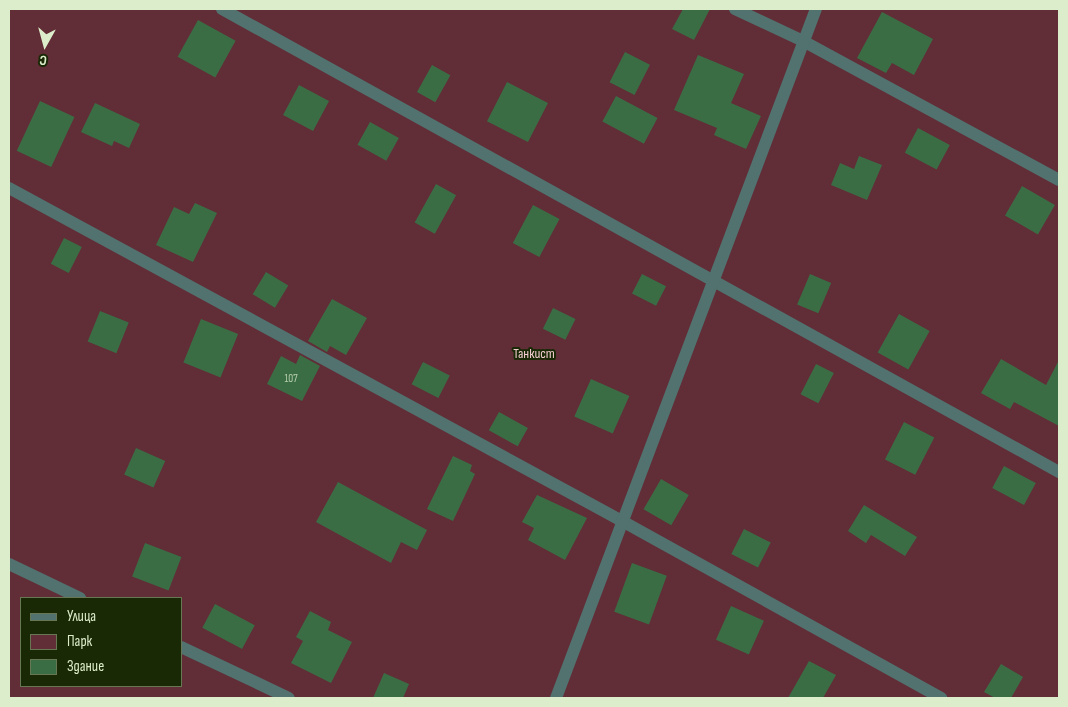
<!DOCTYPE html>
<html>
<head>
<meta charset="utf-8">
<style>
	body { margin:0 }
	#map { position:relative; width:1068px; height:707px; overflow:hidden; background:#1f3300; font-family:"Sofia Sans Condensed",sans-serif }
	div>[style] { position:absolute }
	.green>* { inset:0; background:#612d37 }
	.building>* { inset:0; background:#3b6d45; transform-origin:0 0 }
	.minor>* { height:12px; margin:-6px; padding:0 6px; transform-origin:6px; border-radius:6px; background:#51726f }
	span { translate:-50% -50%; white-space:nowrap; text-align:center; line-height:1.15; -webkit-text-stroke:4px #192805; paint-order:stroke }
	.number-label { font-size:11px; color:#b4cdaa }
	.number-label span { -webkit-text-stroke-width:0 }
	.park-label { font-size:14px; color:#f4cdd2 }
	.frame { position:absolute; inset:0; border:10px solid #dcedcb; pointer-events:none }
	.legend { position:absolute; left:20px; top:597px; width:162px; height:90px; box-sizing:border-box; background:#192805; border:1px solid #677754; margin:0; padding:6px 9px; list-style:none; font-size:15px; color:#dcedcb }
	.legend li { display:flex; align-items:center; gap:10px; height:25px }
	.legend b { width:25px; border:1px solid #677754 }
	.north { position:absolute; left:20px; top:20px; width:50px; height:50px; -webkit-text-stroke:4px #192805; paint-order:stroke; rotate:187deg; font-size:14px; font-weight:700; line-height:20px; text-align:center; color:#dcedcb }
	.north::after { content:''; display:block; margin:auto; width:18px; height:22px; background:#dcedcb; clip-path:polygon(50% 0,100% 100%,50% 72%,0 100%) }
</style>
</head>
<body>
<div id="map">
	<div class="green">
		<div style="clip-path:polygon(evenodd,9px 9px,1059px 9px,1059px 698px,9px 698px,9px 9px,21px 598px,181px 598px,181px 686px,21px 686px,21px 598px)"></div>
	</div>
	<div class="building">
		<div style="clip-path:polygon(683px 9px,710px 9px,694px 40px,672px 29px)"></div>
		<div style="clip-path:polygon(882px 12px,933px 39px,914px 75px,892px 63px,886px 73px,857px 58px)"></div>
		<div style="left:198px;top:20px;width:43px;height:42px;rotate:29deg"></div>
		<div style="left:625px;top:52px;width:28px;height:34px;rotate:27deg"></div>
		<div style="clip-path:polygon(698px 55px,744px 74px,731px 103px,761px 116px,746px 149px,714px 135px,717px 128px,674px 110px)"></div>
		<div style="left:432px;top:65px;width:21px;height:31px;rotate:29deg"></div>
		<div style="left:507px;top:82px;width:46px;height:44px;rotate:27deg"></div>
		<div style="left:299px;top:85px;width:34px;height:34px;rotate:28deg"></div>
		<div style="left:616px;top:96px;width:47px;height:29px;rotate:28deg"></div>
		<div style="left:40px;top:101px;width:38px;height:55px;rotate:25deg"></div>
		<div style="clip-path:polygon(95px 103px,140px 124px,129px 148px,114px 141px,112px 146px,81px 132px)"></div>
		<div style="left:370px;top:122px;width:33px;height:26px;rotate:29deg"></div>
		<div style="left:918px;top:128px;width:36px;height:28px;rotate:28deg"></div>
		<div style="clip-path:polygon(859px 156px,882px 165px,867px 200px,831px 185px,840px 163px,854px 169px)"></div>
		<div style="left:436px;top:184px;width:23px;height:44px;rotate:29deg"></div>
		<div style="left:1022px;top:186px;width:38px;height:34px;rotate:30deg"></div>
		<div style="clip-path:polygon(195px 203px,217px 213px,193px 262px,156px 245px,174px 207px,189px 214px)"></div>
		<div style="left:533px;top:205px;width:30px;height:43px;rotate:28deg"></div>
		<div style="left:64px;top:238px;width:20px;height:29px;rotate:27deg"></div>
		<div style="left:266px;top:272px;width:26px;height:26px;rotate:31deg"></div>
		<div style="left:642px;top:274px;width:27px;height:22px;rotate:27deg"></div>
		<div style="left:810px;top:274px;width:23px;height:33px;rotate:23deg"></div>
		<div style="clip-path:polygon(332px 299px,367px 318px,346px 355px,330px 346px,327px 352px,308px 341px)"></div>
		<div style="left:553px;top:308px;width:25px;height:23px;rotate:26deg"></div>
		<div style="left:100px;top:311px;width:31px;height:33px;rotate:22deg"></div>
		<div style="left:899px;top:314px;width:35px;height:44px;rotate:29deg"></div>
		<div style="left:201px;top:319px;width:40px;height:47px;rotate:22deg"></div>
		<div style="clip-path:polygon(300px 355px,320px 366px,302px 401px,267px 384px,281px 356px,296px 364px)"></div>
		<div style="clip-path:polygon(1001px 359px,1046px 385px,1059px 360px,1059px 426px,1014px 402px,1010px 409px,981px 393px)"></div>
		<div style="left:423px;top:362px;width:30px;height:25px;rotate:27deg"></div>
		<div style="left:816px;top:364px;width:20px;height:34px;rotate:27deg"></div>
		<div style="left:591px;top:379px;width:42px;height:41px;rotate:24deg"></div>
		<div style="left:499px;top:412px;width:33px;height:21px;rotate:29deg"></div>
		<div style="left:904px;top:422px;width:34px;height:42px;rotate:27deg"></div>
		<div style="left:136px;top:448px;width:32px;height:29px;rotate:24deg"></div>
		<div style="clip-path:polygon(453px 456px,472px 465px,470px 471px,475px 474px,453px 521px,427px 509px)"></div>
		<div style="left:1004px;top:466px;width:36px;height:25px;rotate:28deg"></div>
		<div style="left:661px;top:479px;width:32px;height:35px;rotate:30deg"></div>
		<div style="clip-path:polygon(338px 482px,427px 530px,417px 550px,401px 542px,391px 563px,316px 522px)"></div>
		<div style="clip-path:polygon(537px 495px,587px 518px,565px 560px,528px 540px,534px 528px,522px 522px)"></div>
		<div style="clip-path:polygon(864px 505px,917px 537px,905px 556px,871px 535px,866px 543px,848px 531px)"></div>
		<div style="left:744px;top:529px;width:30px;height:28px;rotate:27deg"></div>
		<div style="left:145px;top:543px;width:39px;height:36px;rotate:21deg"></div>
		<div style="left:632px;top:563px;width:37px;height:52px;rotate:20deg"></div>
		<div style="left:215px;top:604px;width:45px;height:27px;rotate:28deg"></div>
		<div style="left:731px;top:606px;width:36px;height:37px;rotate:24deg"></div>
		<div style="clip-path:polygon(310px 611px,331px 622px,328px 630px,352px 642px,331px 683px,291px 663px,303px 641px,296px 637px)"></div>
		<div style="clip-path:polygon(809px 661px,836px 675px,823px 698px,788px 698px)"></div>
		<div style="clip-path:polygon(1001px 664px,1023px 677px,1011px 698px,995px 698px,984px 692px)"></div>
		<div style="clip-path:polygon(384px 673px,409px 684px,403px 698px,373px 698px)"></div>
	</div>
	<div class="minor">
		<div style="left:222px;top:9px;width:957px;rotate:28.95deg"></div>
		<div style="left:735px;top:9px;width:75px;rotate:25.2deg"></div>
		<div style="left:803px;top:41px;width:291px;rotate:28.5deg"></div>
		<div style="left:9px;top:188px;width:698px;rotate:28.51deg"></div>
		<div style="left:622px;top:521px;width:365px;rotate:29deg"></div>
		<div style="left:9px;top:564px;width:79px;rotate:25.6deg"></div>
		<div style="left:181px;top:647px;width:119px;rotate:25.3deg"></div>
		<div style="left:556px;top:698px;width:736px;rotate:-69.33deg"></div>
	</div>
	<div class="number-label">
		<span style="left:291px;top:379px">107</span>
	</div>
	<div class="park-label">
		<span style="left:534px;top:354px">Танкист</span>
	</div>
	<div class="frame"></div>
	<ul class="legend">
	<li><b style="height:6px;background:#51726f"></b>Улица</li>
	<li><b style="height:14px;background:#612d37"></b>Парк</li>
	<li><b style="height:14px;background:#3b6d45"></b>Здание</li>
	</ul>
	<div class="north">С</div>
</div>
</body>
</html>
